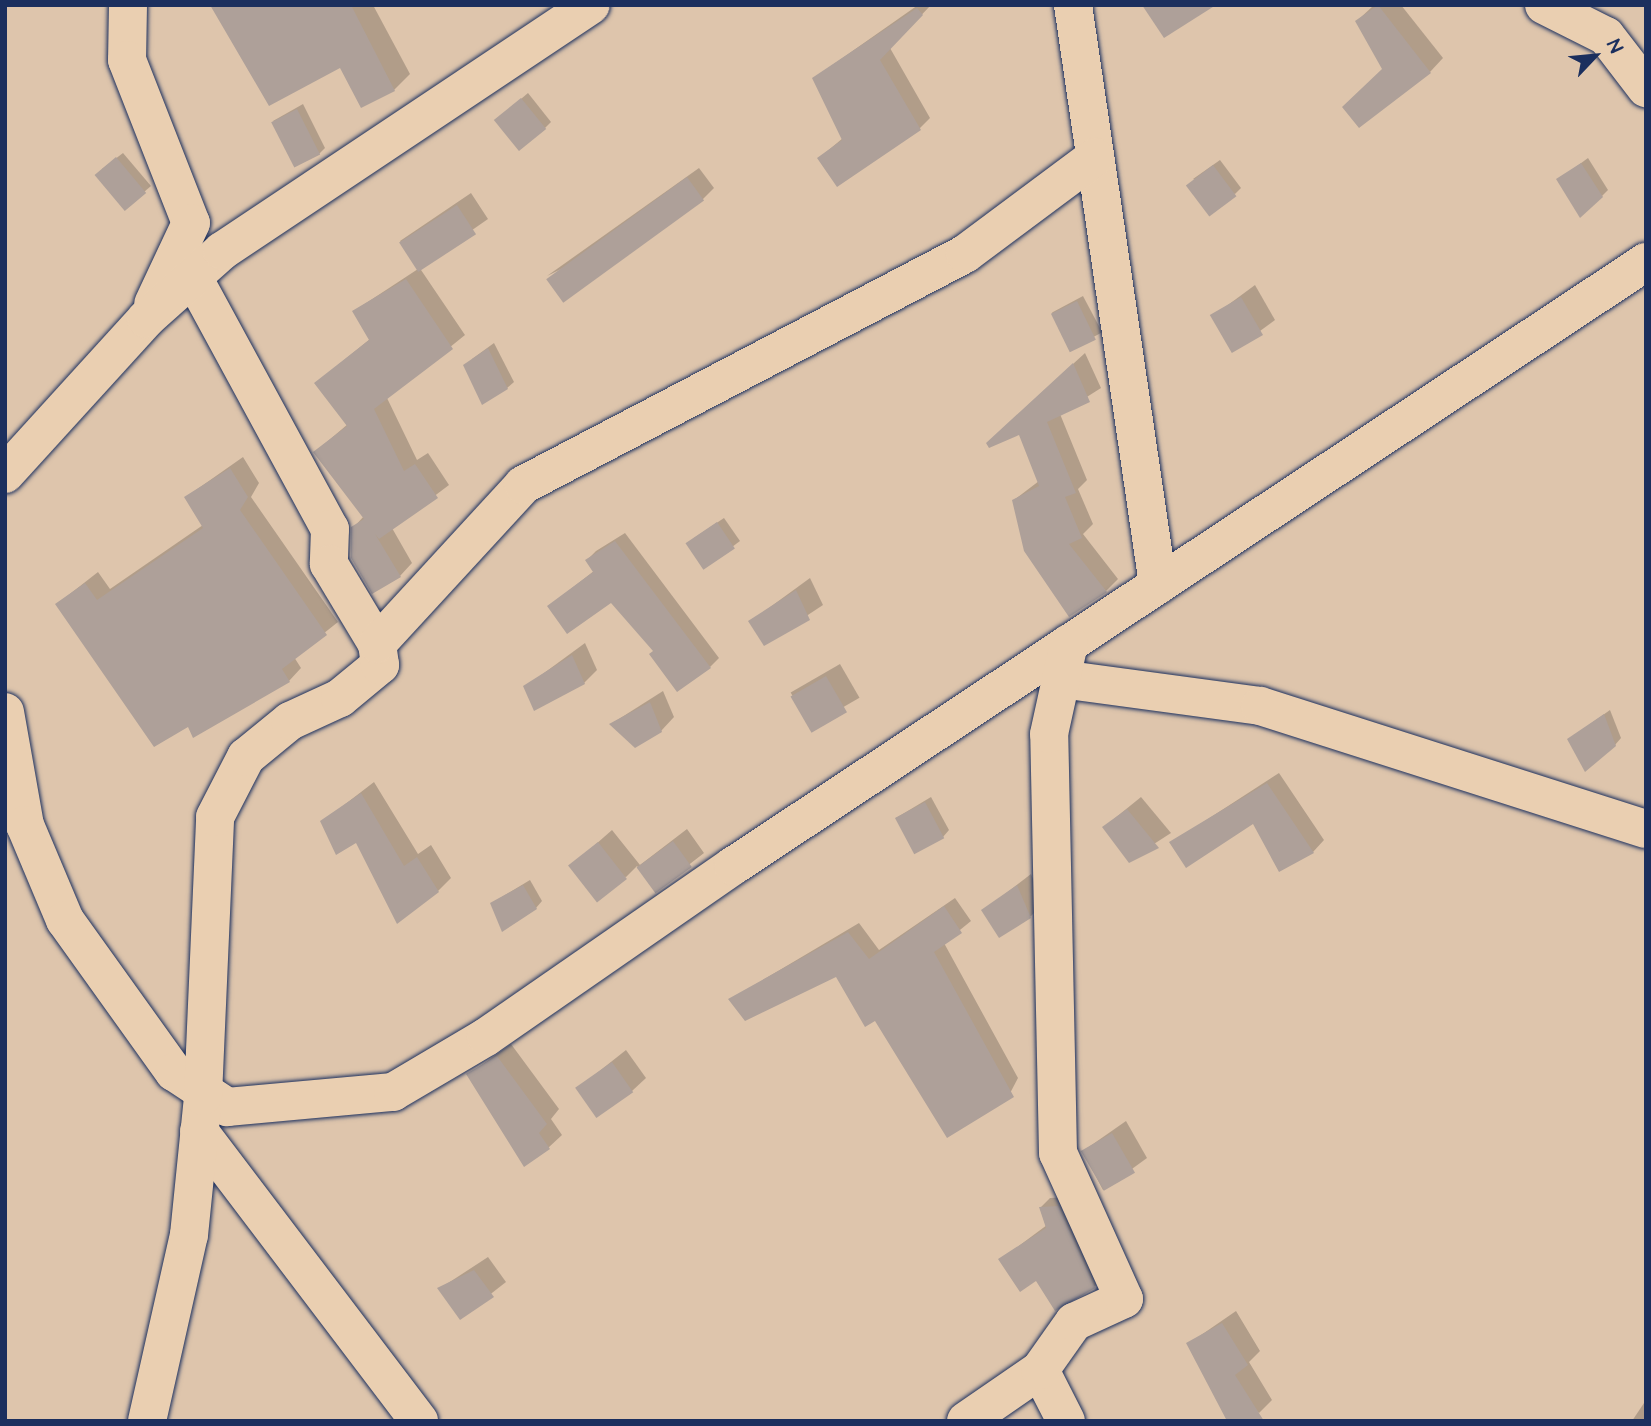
<!DOCTYPE html>
<html>
<head>
<meta charset="utf-8">
<style>
	body { margin:0 }
	#map { position:relative; width:1651px; height:1426px; overflow:hidden; background:#dec5ac; font-family:"Architects Daughter",sans-serif }
	div>[style] { position:absolute }
	.shadow>* { inset:0; background:#0003; transform-origin:0 0 }
	.building>* { inset:0; background:#aea099; transform-origin:0 0 }
	.roads { filter:drop-shadow(0 0 2px #1b2f5e) drop-shadow(0 0 2px #1b2f5e) }
	.minor>* { height:38px; margin:-19px; padding:0 19px; transform-origin:19px; border-radius:19px; background:#eacfb1 }
	.major>* { height:38px; margin:-19px; padding:0 19px; transform-origin:19px; border-radius:19px; background:#eacfb1 }
	span { translate:-50% -50%; white-space:nowrap; text-align:center; line-height:1.15; -webkit-text-stroke:7px #eacfb1; paint-order:stroke }
	.frame { position:absolute; inset:0; border:7px solid #1b2f5e; pointer-events:none }
	.north { position:absolute; left:1560px; top:21px; width:70px; height:70px; -webkit-text-stroke:5px #eacfb1; paint-order:stroke; rotate:64deg; font-size:19px; font-weight:700; line-height:28px; text-align:center; color:#1b2f5e }
	.north::after { content:''; display:block; margin:auto; width:24px; height:32px; background:#1b2f5e; clip-path:polygon(50% 0,100% 100%,50% 72%,0 100%) }
</style>
</head>
<body>
<div id="map">
	<div class="shadow">
		<div style="clip-path:polygon(213px 5px,373px 5px,410px 74px,394px 90px)"></div>
		<div style="clip-path:polygon(918px 5px,931px 5px,890px 48px,930px 118px,920px 128px,819px 158px,843px 138px,814px 78px)"></div>
		<div style="clip-path:polygon(1374px 5px,1401px 5px,1443px 58px,1430px 72px,1384px 69px,1357px 21px)"></div>
		<div style="clip-path:polygon(528px 93px,551px 122px,545px 128px,502px 115px)"></div>
		<div style="clip-path:polygon(303px 104px,325px 148px,319px 154px,273px 121px)"></div>
		<div style="clip-path:polygon(123px 153px,151px 186px,144px 192px,102px 169px)"></div>
		<div style="clip-path:polygon(1588px 158px,1608px 190px,1602px 196px,1558px 180px)"></div>
		<div style="clip-path:polygon(1220px 160px,1241px 188px,1235px 194px,1193px 179px)"></div>
		<div style="clip-path:polygon(699px 168px,714px 188px,703px 199px,547px 276px)"></div>
		<div style="clip-path:polygon(471px 193px,488px 219px,419px 267px,465px 335px,387px 398px,417px 460px,428px 453px,449px 485px,392px 528px,412px 563px,400px 576px,353px 528px,364px 516px,315px 452px,348px 424px,316px 383px,370px 339px,354px 311px,418px 269px,400px 241px)"></div>
		<div style="clip-path:polygon(1255px 285px,1275px 320px,1234px 350px,1213px 316px)"></div>
		<div style="left:1083px;top:296px;width:41px;height:35px;rotate:62deg"></div>
		<div style="clip-path:polygon(494px 343px,514px 382px,507px 388px,472px 359px)"></div>
		<div style="clip-path:polygon(1085px 353px,1101px 388px,1060px 414px,1087px 480px,1078px 489px,1093px 524px,1083px 534px,1118px 579px,1106px 591px,1014px 500px,1039px 481px,1020px 432px,1000px 431px)"></div>
		<div style="clip-path:polygon(243px 457px,259px 483px,251px 497px,338px 622px,294px 657px,301px 668px,289px 681px,188px 725px,57px 604px,98px 572px,110px 589px,203px 525px,186px 497px)"></div>
		<div style="clip-path:polygon(724px 518px,740px 541px,704px 568px,694px 538px)"></div>
		<div style="clip-path:polygon(625px 533px,719px 658px,710px 667px,655px 650px,612px 600px,549px 606px,594px 571px,587px 560px,596px 551px)"></div>
		<div style="clip-path:polygon(810px 578px,823px 605px,764px 644px,751px 621px)"></div>
		<div style="clip-path:polygon(585px 643px,597px 670px,584px 683px,525px 687px)"></div>
		<div style="left:840px;top:664px;width:39px;height:57px;rotate:60deg"></div>
		<div style="clip-path:polygon(663px 691px,674px 717px,661px 731px,611px 724px)"></div>
		<div style="clip-path:polygon(1610px 710px,1621px 738px,1615px 745px,1569px 739px)"></div>
		<div style="clip-path:polygon(1279px 773px,1324px 840px,1313px 852px,1253px 822px,1171px 843px)"></div>
		<div style="clip-path:polygon(374px 782px,418px 854px,431px 845px,451px 878px,438px 891px,322px 822px)"></div>
		<div style="clip-path:polygon(931px 797px,949px 830px,943px 837px,896px 818px)"></div>
		<div style="clip-path:polygon(1141px 797px,1171px 833px,1129px 860px,1104px 827px)"></div>
		<div style="clip-path:polygon(687px 829px,704px 853px,655px 891px,637px 866px,626px 877px,571px 866px,612px 830px,640px 865px)"></div>
		<div style="clip-path:polygon(1031px 874px,1043px 904px,1030px 917px,983px 911px)"></div>
		<div style="clip-path:polygon(530px 880px,542px 901px,536px 908px,492px 903px)"></div>
		<div style="clip-path:polygon(955px 898px,971px 921px,944px 943px,1018px 1078px,1007px 1099px,875px 1018px,836px 975px,731px 999px,859px 923px,879px 950px)"></div>
		<div style="clip-path:polygon(511px 1044px,559px 1109px,551px 1119px,562px 1135px,548px 1148px,469px 1074px)"></div>
		<div style="clip-path:polygon(626px 1050px,646px 1078px,632px 1091px,578px 1088px)"></div>
		<div style="clip-path:polygon(1126px 1121px,1147px 1158px,1103px 1190px,1083px 1151px)"></div>
		<div style="clip-path:polygon(1067px 1197px,1103px 1278px,1094px 1287px,1037px 1279px,1001px 1259px,1047px 1225px,1041px 1207px,1050px 1198px)"></div>
		<div style="clip-path:polygon(488px 1257px,506px 1282px,460px 1318px,439px 1289px)"></div>
		<div style="clip-path:polygon(1236px 1311px,1260px 1351px,1249px 1362px,1272px 1400px,1259px 1413px,1188px 1344px)"></div>
		<div style="clip-path:polygon(1646px 1400px,1646px 1421px,1632px 1421px)"></div>
	</div>
	<div class="building">
		<div style="clip-path:polygon(210px 5px,351px 5px,395px 91px,361px 108px,340px 68px,269px 106px)"></div>
		<div style="clip-path:polygon(1142px 5px,1216px 5px,1164px 38px)"></div>
		<div style="clip-path:polygon(1378px 5px,1431px 73px,1359px 128px,1342px 107px,1382px 69px,1355px 21px)"></div>
		<div style="clip-path:polygon(917px 8px,923px 15px,880px 60px,921px 130px,837px 187px,817px 158px,842px 140px,812px 78px)"></div>
		<div style="left:521px;top:98px;width:40px;height:35px;rotate:51deg"></div>
		<div style="left:297px;top:109px;width:51px;height:29px;rotate:63deg"></div>
		<div style="left:116px;top:157px;width:47px;height:28px;rotate:50deg"></div>
		<div style="clip-path:polygon(1581px 163px,1603px 197px,1580px 218px,1556px 179px)"></div>
		<div style="left:1213px;top:165px;width:39px;height:34px;rotate:53deg"></div>
		<div style="left:687px;top:177px;width:29px;height:174px;rotate:54deg"></div>
		<div style="left:457px;top:205px;width:35px;height:69px;rotate:57deg"></div>
		<div style="clip-path:polygon(406px 279px,453px 349px,374px 409px,404px 471px,415px 464px,438px 498px,379px 539px,375px 534px,401px 577px,372px 594px,351px 558px,351px 527px,364px 519px,313px 452px,347px 426px,314px 383px,369px 340px,352px 311px)"></div>
		<div style="left:1241px;top:297px;width:44px;height:36px;rotate:60deg"></div>
		<div style="left:1077px;top:301px;width:43px;height:29px;rotate:64deg"></div>
		<div style="clip-path:polygon(488px 348px,508px 389px,482px 405px,463px 365px)"></div>
		<div style="clip-path:polygon(1073px 363px,1090px 402px,1047px 422px,1076px 493px,1065px 497px,1082px 538px,1069px 544px,1107px 592px,1069px 617px,1024px 551px,1012px 500px,1039px 486px,1019px 435px,989px 448px,986px 443px)"></div>
		<div style="clip-path:polygon(230px 468px,248px 497px,240px 510px,327px 635px,282px 669px,290px 682px,193px 738px,188px 727px,154px 747px,55px 604px,85px 583px,97px 600px,203px 528px,184px 497px)"></div>
		<div style="left:717px;top:522px;width:32px;height:38px;rotate:56deg"></div>
		<div style="clip-path:polygon(615px 541px,711px 668px,677px 692px,649px 654px,653px 651px,611px 603px,567px 634px,547px 606px,593px 572px,585px 560px)"></div>
		<div style="clip-path:polygon(796px 590px,810px 620px,764px 646px,748px 621px)"></div>
		<div style="clip-path:polygon(572px 655px,585px 684px,534px 711px,523px 686px)"></div>
		<div style="left:826px;top:676px;width:42px;height:41px;rotate:60deg"></div>
		<div style="clip-path:polygon(650px 702px,662px 732px,635px 748px,609px 724px)"></div>
		<div style="clip-path:polygon(1604px 714px,1616px 746px,1585px 772px,1567px 739px)"></div>
		<div style="clip-path:polygon(1267px 783px,1314px 853px,1279px 872px,1253px 824px,1186px 868px,1169px 842px)"></div>
		<div style="clip-path:polygon(361px 793px,404px 866px,417px 857px,439px 892px,397px 924px,356px 843px,336px 855px,320px 821px)"></div>
		<div style="left:925px;top:802px;width:41px;height:34px;rotate:62deg"></div>
		<div style="clip-path:polygon(1127px 809px,1159px 848px,1129px 863px,1102px 827px)"></div>
		<div style="left:673px;top:841px;width:32px;height:45px;rotate:54deg"></div>
		<div style="left:598px;top:842px;width:47px;height:38px;rotate:52deg"></div>
		<div style="clip-path:polygon(523px 885px,537px 909px,502px 932px,490px 903px)"></div>
		<div style="clip-path:polygon(1017px 885px,1031px 918px,999px 938px,981px 910px)"></div>
		<div style="clip-path:polygon(944px 906px,962px 933px,934px 952px,1014px 1097px,947px 1138px,875px 1021px,865px 1027px,836px 977px,745px 1021px,728px 999px,848px 932px,869px 959px)"></div>
		<div style="clip-path:polygon(497px 1056px,547px 1124px,539px 1133px,550px 1149px,524px 1167px,466px 1074px)"></div>
		<div style="left:612px;top:1062px;width:37px;height:45px;rotate:55deg"></div>
		<div style="left:1112px;top:1133px;width:46px;height:36px;rotate:60deg"></div>
		<div style="clip-path:polygon(1058px 1206px,1095px 1288px,1055px 1311px,1036px 1281px,1020px 1292px,998px 1259px,1046px 1228px,1039px 1207px)"></div>
		<div style="clip-path:polygon(474px 1270px,494px 1297px,460px 1320px,437px 1288px)"></div>
		<div style="clip-path:polygon(1222px 1323px,1248px 1365px,1235px 1375px,1264px 1421px,1227px 1421px,1186px 1343px)"></div>
	</div>
	<div class="roads">
		<div class="minor">
			<div style="left:128px;top:5px;width:55px;rotate:91deg"></div>
			<div style="left:127px;top:60px;width:175px;rotate:68.6deg"></div>
			<div style="left:191px;top:223px;width:89px;rotate:115.1deg"></div>
			<div style="left:1073px;top:5px;width:586px;rotate:81.66deg"></div>
			<div style="left:193px;top:277px;width:287px;rotate:61.5deg"></div>
			<div style="left:330px;top:529px;width:35px;rotate:92deg"></div>
			<div style="left:329px;top:564px;width:93px;rotate:59deg"></div>
			<div style="left:5px;top:474px;width:210px;rotate:-47.7deg"></div>
			<div style="left:146px;top:319px;width:102px;rotate:-41.8deg"></div>
			<div style="left:222px;top:251px;width:443px;rotate:-33.7deg"></div>
			<div style="left:1061px;top:679px;width:201px;rotate:7.7deg"></div>
			<div style="left:1260px;top:706px;width:405px;rotate:17.7deg"></div>
			<div style="left:5px;top:712px;width:115px;rotate:80deg"></div>
			<div style="left:25px;top:825px;width:103px;rotate:67.2deg"></div>
			<div style="left:65px;top:920px;width:187px;rotate:54.4deg"></div>
			<div style="left:174px;top:1072px;width:64px;rotate:33.4deg"></div>
			<div style="left:227px;top:1107px;width:167px;rotate:-5.2deg"></div>
			<div style="left:393px;top:1092px;width:108px;rotate:-30.6deg"></div>
			<div style="left:486px;top:1037px;width:300px;rotate:-34.7deg"></div>
			<div style="left:733px;top:866px;width:1095px;rotate:-33.49deg"></div>
			<div style="left:199px;top:1131px;width:364px;rotate:52.8deg"></div>
			<div style="left:1040px;top:1370px;width:57px;rotate:63deg"></div>
			<div style="left:147px;top:1421px;width:191px;rotate:-77.3deg"></div>
			<div style="left:189px;top:1235px;width:140px;rotate:-84.2deg"></div>
			<div style="left:203px;top:1096px;width:279px;rotate:-87.5deg"></div>
			<div style="left:215px;top:817px;width:68px;rotate:-62.7deg"></div>
			<div style="left:246px;top:757px;width:57px;rotate:-39.3deg"></div>
			<div style="left:290px;top:721px;width:55px;rotate:-24.7deg"></div>
			<div style="left:340px;top:698px;width:52px;rotate:-39.5deg"></div>
			<div style="left:380px;top:665px;width:21px;rotate:-98deg"></div>
			<div style="left:377px;top:644px;width:216px;rotate:-47.4deg"></div>
			<div style="left:523px;top:485px;width:499px;rotate:-27.6deg"></div>
			<div style="left:965px;top:254px;width:162px;rotate:-36.7deg"></div>
			<div style="left:966px;top:1421px;width:90px;rotate:-34.6deg"></div>
			<div style="left:1040px;top:1370px;width:59px;rotate:-54.7deg"></div>
			<div style="left:1074px;top:1322px;width:55px;rotate:-24.7deg"></div>
			<div style="left:1124px;top:1299px;width:160px;rotate:-114.3deg"></div>
			<div style="left:1058px;top:1153px;width:419px;rotate:-91.2deg"></div>
			<div style="left:1049px;top:734px;width:93px;rotate:-77.6deg"></div>
		</div>
		<div class="major">
			<div style="left:1544px;top:5px;width:69px;rotate:26.6deg"></div>
			<div style="left:1606px;top:36px;width:66px;rotate:52.4deg"></div>
		</div>
	</div>
	<div class="frame"></div>
	<div class="north">N</div>
</div>
</body>
</html>
